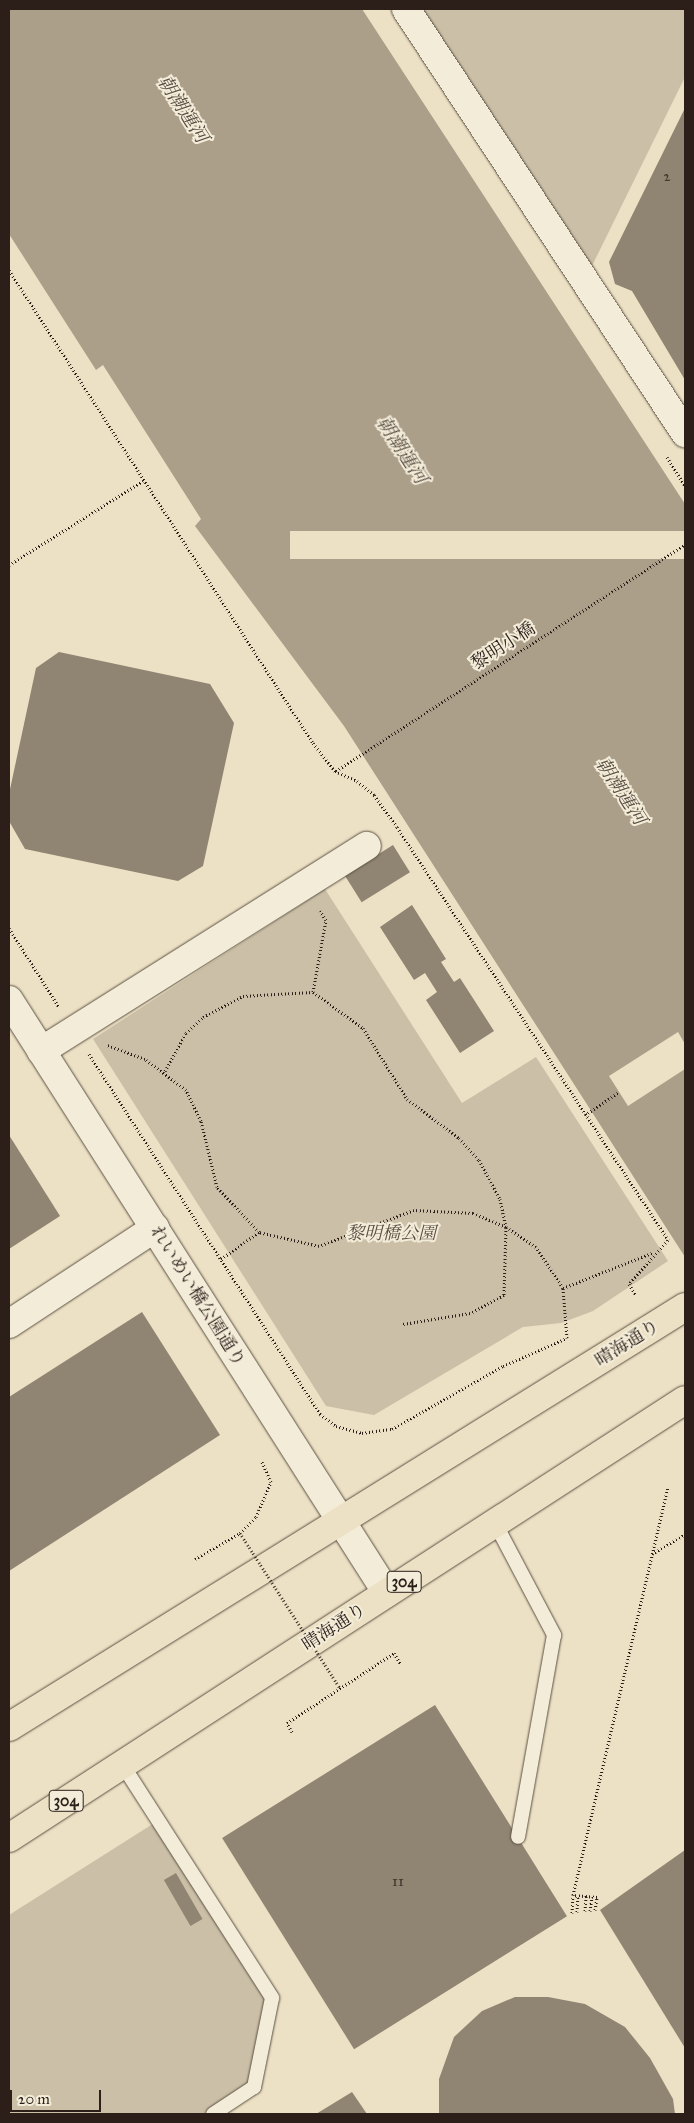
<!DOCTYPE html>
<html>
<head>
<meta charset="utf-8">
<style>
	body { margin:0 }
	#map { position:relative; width:694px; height:2123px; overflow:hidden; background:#ece1c4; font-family:"IM FELL Great Primer","Noto Serif JP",serif }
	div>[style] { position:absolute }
	.green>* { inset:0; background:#cbc0a7 }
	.water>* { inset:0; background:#ab9f8a }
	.pier>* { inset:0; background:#ece1c4; transform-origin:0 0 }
	.building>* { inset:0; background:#908472; transform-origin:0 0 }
	.path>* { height:3px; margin-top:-1.5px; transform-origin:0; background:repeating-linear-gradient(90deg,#2c1f19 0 1px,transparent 0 3.5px) }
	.roads { filter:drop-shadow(0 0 1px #5c5044) drop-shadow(0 0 1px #5c5044) }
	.lane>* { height:14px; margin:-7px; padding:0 7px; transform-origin:7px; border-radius:7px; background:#f3ecd9 }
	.street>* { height:28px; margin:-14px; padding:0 14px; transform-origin:14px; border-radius:14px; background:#f3ecd9 }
	.secondary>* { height:28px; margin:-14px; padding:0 14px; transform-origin:14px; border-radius:14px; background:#f3ecd9 }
	.primary>* { height:28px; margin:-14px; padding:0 14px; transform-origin:14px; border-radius:14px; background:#ece1c4 }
	.path-bridge>* { height:3px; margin-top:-1.5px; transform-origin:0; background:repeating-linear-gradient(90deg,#2c1f19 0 1px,transparent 0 3.5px) }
	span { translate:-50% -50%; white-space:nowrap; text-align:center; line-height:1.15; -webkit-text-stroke:4px #f3ecd9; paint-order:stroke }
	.number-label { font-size:15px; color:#45382f }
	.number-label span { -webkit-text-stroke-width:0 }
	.shield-label span { padding:1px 4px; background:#f3ecd9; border:1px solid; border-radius:4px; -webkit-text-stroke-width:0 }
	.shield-label { font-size:16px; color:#2c1f19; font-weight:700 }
	.street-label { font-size:18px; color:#2c1f19 }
	.park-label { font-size:18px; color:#5c4f44; font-style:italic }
	.water-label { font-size:19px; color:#584c41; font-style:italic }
	.frame { position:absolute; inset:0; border:10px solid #2c1f19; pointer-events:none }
	.scale { position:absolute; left:10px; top:2090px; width:91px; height:22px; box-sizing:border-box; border:2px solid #2c1f19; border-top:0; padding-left:6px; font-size:15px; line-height:18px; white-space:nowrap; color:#2c1f19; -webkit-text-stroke:4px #f3ecd9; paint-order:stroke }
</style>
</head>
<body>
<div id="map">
	<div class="green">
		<div style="clip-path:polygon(418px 9px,685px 9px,685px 77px,589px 272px)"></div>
		<div style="clip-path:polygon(325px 889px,462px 1103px,536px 1057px,668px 1261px,593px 1311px,561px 1323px,523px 1327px,374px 1415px,326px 1406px,93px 1039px)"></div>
		<div style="clip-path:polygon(159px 1820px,272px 1998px,254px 2087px,213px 2114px,9px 2114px,9px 1915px)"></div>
	</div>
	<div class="water">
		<div style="clip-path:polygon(9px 9px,362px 9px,685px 504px,685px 1257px,344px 726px,195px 526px,201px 519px,103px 365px,96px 370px,9px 234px)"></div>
	</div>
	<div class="pier">
		<div style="left:685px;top:531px;width:28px;height:395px;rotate:90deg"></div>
		<div style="clip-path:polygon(678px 1032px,685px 1044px,685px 1069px,628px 1106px,609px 1076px)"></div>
	</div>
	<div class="building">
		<div style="clip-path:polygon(685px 108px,685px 380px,632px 291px,615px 284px,609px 262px)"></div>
		<div style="clip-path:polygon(59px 652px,210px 684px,234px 723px,203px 866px,178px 881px,25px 849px,9px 821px,9px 794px,36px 668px)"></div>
		<div style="left:393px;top:845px;width:32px;height:57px;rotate:58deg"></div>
		<div style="clip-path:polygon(412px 905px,446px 959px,441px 962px,454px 982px,460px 978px,494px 1031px,460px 1053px,426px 1000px,437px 992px,425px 973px,414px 980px,380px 927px)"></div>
		<div style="clip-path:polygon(9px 1135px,60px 1216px,9px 1249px)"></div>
		<div style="clip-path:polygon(142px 1312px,220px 1435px,9px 1571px,9px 1397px)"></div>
		<div style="left:435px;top:1705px;width:249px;height:251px;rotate:58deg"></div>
		<div style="clip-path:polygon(685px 1850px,685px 2048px,600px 1910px)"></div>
		<div style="left:176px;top:1873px;width:53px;height:14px;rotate:60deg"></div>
		<div style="clip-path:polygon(515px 1997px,548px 1997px,585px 2004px,625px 2027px,650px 2058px,673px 2099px,675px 2114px,439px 2114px,439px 2079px,454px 2037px,482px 2011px)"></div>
		<div style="clip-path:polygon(352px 2092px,367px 2114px,316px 2114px)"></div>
	</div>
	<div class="path">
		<div style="left:9px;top:270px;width:562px;rotate:57.27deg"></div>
		<div style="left:313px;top:743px;width:36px;rotate:52deg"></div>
		<div style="left:335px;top:771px;width:24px;rotate:24deg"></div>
		<div style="left:357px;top:781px;width:22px;rotate:39deg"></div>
		<div style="left:374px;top:795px;width:39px;rotate:54deg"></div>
		<div style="left:397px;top:827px;width:494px;rotate:56.7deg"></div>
		<div style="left:668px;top:1240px;width:59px;rotate:131.6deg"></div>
		<div style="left:629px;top:1284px;width:13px;rotate:58deg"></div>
		<div style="left:667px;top:457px;width:34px;rotate:58deg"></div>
		<div style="left:9px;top:565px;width:158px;rotate:-32.1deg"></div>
		<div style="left:336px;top:771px;width:416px;rotate:-33deg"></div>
		<div style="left:9px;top:928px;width:93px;rotate:57.7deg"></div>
		<div style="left:313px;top:992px;width:73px;rotate:-79.8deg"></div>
		<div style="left:326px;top:920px;width:11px;rotate:-124deg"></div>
		<div style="left:89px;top:1054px;width:428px;rotate:57.3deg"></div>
		<div style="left:320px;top:1414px;width:20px;rotate:37deg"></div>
		<div style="left:336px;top:1426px;width:27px;rotate:15deg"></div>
		<div style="left:362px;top:1433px;width:30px;rotate:-8deg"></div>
		<div style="left:392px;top:1429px;width:128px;rotate:-29.6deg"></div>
		<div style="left:503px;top:1366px;width:70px;rotate:-23.6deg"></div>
		<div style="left:567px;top:1338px;width:50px;rotate:-94.6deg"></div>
		<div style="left:563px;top:1288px;width:49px;rotate:-123.4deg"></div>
		<div style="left:536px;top:1247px;width:36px;rotate:-146deg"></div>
		<div style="left:506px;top:1227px;width:36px;rotate:-157deg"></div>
		<div style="left:473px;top:1213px;width:59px;rotate:-177.1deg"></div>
		<div style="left:414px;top:1210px;width:102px;rotate:159.2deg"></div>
		<div style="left:319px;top:1246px;width:62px;rotate:-166.9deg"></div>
		<div style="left:259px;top:1232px;width:62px;rotate:-133deg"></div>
		<div style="left:217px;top:1187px;width:68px;rotate:-103.6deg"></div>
		<div style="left:201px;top:1121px;width:34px;rotate:-116deg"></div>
		<div style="left:186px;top:1090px;width:51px;rotate:-142.9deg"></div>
		<div style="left:145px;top:1059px;width:40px;rotate:-159.8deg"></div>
		<div style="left:165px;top:1071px;width:43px;rotate:-61.1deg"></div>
		<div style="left:186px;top:1033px;width:23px;rotate:-43deg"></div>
		<div style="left:203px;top:1017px;width:45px;rotate:-27.7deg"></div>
		<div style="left:243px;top:996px;width:70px;rotate:-3.3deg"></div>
		<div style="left:313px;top:992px;width:62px;rotate:35.8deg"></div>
		<div style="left:363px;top:1028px;width:84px;rotate:58.2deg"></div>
		<div style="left:407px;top:1099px;width:65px;rotate:36.9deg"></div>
		<div style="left:459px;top:1138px;width:30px;rotate:48deg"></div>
		<div style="left:479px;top:1160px;width:44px;rotate:61.7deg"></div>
		<div style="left:500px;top:1199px;width:29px;rotate:78deg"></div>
		<div style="left:506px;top:1227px;width:68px;rotate:91.7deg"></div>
		<div style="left:504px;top:1295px;width:38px;rotate:152deg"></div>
		<div style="left:470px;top:1313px;width:68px;rotate:170.7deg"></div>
		<div style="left:585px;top:1115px;width:41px;rotate:-34.1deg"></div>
		<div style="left:221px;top:1259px;width:47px;rotate:-35.4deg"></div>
		<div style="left:563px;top:1288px;width:96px;rotate:-21.5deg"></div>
		<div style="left:652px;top:1554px;width:39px;rotate:-31deg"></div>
		<div style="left:195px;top:1559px;width:52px;rotate:-30deg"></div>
		<div style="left:240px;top:1533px;width:23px;rotate:-45deg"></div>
		<div style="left:256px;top:1517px;width:38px;rotate:-67deg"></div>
		<div style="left:271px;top:1482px;width:24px;rotate:-114deg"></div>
		<div style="left:292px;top:1732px;width:10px;rotate:-119deg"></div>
		<div style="left:287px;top:1723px;width:128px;rotate:-33.2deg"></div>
		<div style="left:394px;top:1653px;width:12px;rotate:59deg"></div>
		<div style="left:595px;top:1910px;width:13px;rotate:-81deg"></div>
		<div style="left:597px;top:1897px;width:24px;rotate:-175deg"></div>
		<div style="left:573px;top:1895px;width:419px;rotate:-76.9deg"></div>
		<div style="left:585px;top:1911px;width:16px;rotate:-86deg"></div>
		<div style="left:590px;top:1911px;width:14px;rotate:-82deg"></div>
		<div style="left:577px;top:1912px;width:17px;rotate:-87deg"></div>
		<div style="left:572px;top:1913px;width:18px;rotate:-87deg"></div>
	</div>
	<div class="roads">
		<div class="lane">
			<div style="left:495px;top:1523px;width:127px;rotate:62.2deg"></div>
			<div style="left:554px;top:1635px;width:205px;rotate:100.1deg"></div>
			<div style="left:122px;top:1764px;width:278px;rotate:57.3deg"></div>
			<div style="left:272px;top:1998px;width:91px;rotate:101.4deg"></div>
			<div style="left:254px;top:2087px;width:49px;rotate:146.6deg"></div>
		</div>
		<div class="street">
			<div style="left:406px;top:9px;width:508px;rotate:56.65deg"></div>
			<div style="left:41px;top:1051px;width:385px;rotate:-32.2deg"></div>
		</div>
		<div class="secondary">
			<div style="left:9px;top:1000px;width:703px;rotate:57.49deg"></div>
			<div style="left:9px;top:1324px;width:175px;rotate:-33.3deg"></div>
		</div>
		<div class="primary">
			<div style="left:9px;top:1727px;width:796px;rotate:-31.85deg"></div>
			<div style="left:9px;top:1838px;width:805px;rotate:-32.94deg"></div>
		</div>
	</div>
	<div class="path-bridge">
		<div style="left:240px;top:1533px;width:184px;rotate:57.2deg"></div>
	</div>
	<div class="number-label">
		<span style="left:667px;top:177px">2</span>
		<span style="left:398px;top:1882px">11</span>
	</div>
	<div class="shield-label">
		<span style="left:404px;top:1582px">304</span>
		<span style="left:66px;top:1801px">304</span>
	</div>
	<div class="street-label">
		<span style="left:503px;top:646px;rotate:-33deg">黎明小橋</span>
		<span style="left:198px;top:1296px;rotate:58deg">れいめい橋公園通り</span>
		<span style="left:627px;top:1343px;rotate:-32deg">晴海通り</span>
		<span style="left:334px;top:1627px;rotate:-33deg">晴海通り</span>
	</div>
	<div class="park-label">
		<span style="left:391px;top:1233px">黎明橋公園</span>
	</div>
	<div class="water-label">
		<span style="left:183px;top:109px;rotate:57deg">朝潮運河</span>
		<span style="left:402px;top:450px;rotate:57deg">朝潮運河</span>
		<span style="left:621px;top:791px;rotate:57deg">朝潮運河</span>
	</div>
	<div class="frame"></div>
	<div class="scale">20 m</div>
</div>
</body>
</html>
